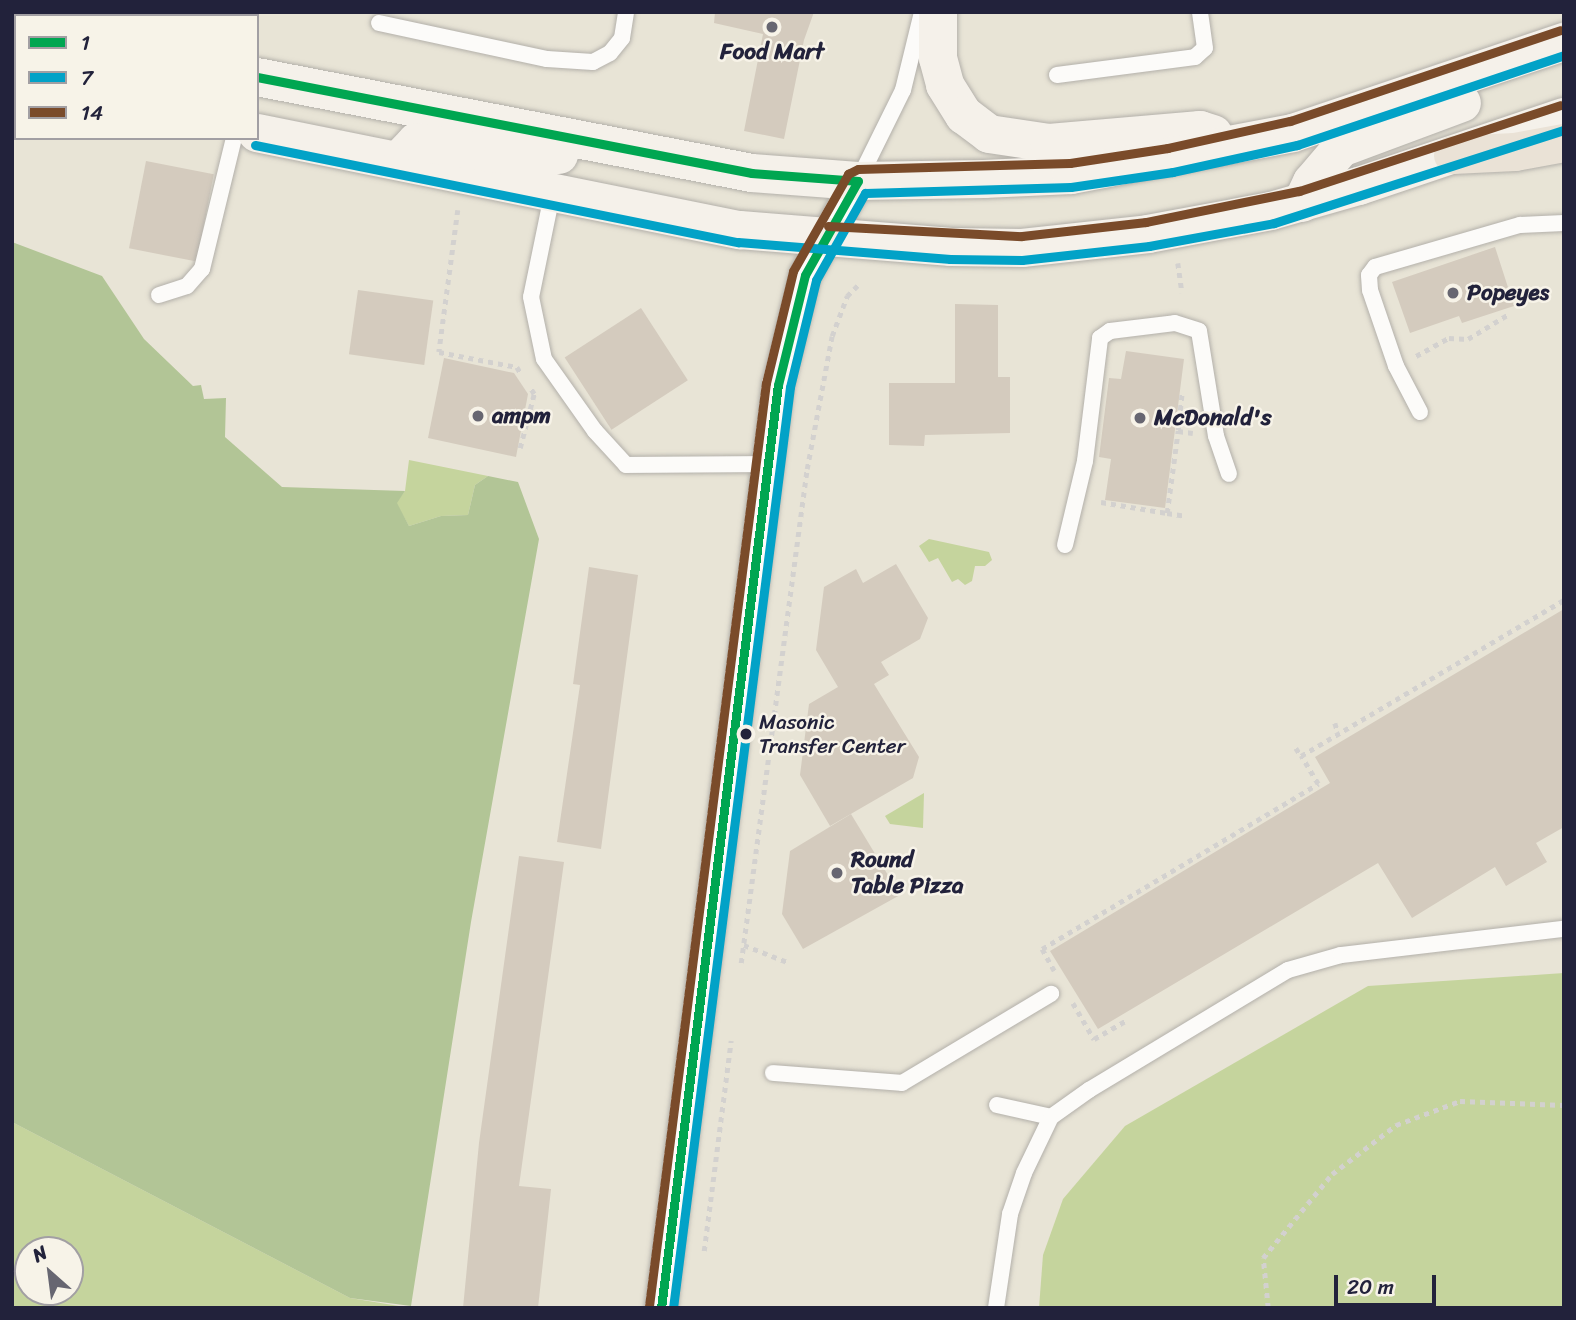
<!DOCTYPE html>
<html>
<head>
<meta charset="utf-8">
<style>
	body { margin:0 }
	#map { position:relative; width:1576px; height:1320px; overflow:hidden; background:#e8e4d6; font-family:Sriracha,sans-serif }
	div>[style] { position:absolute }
	.green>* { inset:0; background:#c5d49d }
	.forest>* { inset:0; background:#b2c596 }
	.building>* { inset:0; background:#d4cbbe; transform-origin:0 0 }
	.path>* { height:4.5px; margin-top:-2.25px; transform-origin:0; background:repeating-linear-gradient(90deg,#d3d1cf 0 5px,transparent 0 10px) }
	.roads { filter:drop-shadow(0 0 2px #b3b0aa) drop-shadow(0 0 2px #b3b0aa) }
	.lane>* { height:16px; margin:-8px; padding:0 8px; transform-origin:8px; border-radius:8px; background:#fcfbf9 }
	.street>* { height:32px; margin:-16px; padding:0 16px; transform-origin:16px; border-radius:16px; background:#fcfbf9 }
	.secondary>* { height:38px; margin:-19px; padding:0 19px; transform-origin:19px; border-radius:19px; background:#f5f1ea }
	.primary>* { height:38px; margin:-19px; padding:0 19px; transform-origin:19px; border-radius:19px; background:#eae2d6 }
	.bus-1>* { height:9px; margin:-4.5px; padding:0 4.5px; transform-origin:4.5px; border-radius:4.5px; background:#00a651 }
	.bus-2>* { height:9px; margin:-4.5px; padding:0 4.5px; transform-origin:4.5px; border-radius:4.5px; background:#02a2c7 }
	.bus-3>* { height:9px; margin:-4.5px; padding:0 4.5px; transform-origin:4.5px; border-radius:4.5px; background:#7a4b2a }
	.dots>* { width:19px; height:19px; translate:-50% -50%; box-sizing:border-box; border:4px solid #f7f3e8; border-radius:50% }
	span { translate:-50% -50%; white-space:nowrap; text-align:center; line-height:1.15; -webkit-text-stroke:5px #f7f3e8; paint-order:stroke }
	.bus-label { font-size:21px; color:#22223b }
	.left { translate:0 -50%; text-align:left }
	.poi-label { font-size:23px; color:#22223b; font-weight:700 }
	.frame { position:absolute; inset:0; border:14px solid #22223b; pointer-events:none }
	.legend { position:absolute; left:14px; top:14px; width:245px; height:126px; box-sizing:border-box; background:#f7f3e8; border:2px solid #a29fa3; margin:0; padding:9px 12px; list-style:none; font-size:21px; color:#22223b }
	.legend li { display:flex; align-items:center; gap:14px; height:35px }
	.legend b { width:35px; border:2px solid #a29fa3 }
	.north { position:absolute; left:14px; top:1236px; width:70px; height:70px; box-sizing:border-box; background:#f7f3e8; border:2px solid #a29fa3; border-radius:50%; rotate:332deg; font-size:19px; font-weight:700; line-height:28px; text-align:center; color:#22223b }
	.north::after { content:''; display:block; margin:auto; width:24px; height:32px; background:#676671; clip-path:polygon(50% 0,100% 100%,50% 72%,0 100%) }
	.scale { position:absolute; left:1334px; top:1275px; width:102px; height:32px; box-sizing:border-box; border:4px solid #22223b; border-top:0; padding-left:9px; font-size:21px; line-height:24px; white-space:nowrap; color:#22223b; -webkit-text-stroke:5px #f7f3e8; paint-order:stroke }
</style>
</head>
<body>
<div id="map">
	<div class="green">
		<div style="clip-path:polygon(409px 460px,488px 476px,475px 485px,468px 515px,441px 516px,409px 526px,396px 503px,405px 491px)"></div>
		<div style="clip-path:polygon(929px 539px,989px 552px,992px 560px,985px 566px,975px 566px,972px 581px,965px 585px,958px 579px,952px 582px,938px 558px,929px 562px,919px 546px)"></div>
		<div style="clip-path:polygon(924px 793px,923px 828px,890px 824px,885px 816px)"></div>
		<div style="clip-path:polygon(1564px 973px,1564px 1308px,1039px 1308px,1043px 1255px,1063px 1199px,1125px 1126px,1368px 986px)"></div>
		<div style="clip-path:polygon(evenodd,12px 1122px,350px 1298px,411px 1308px,12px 1308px,12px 1122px,28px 1250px,70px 1250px,70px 1292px,28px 1292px,28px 1250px)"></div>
	</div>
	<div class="forest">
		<div style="clip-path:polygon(12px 242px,102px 276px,144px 339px,193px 386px,201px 385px,204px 399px,226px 398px,225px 437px,282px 487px,405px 491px,397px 503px,409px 526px,441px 516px,468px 515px,475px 485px,488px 476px,518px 482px,539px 539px,471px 922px,411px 1306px,350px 1298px,12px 1122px)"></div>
	</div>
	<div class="building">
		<div style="clip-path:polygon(715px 12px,814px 12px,804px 40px,784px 139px,744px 131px,763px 34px,714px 23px)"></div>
		<div style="left:146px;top:161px;width:69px;height:89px;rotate:11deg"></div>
		<div style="clip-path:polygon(1495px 247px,1514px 306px,1462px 323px,1459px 316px,1410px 333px,1392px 282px)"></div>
		<div style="left:358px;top:290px;width:76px;height:65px;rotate:8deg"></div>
		<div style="clip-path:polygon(955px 304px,998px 305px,998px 377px,1010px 377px,1010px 433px,925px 435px,924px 446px,889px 445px,889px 383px,955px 383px)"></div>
		<div style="left:641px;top:308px;width:86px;height:91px;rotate:57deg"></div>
		<div style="clip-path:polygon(1126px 351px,1184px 359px,1165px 508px,1105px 500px,1111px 459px,1099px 457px,1109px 378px,1121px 379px)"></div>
		<div style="clip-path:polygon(444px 358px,514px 373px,528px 394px,516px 457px,428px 438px)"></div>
		<div style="clip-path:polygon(896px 564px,928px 618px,920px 639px,881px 662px,889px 675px,874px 684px,919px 757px,913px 778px,830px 826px,800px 775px,809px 704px,838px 687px,816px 650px,824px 587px,856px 569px,863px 583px)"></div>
		<div style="clip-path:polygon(589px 567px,638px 575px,601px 849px,557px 842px,580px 685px,573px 684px)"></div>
		<div style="clip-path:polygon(1564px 609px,1564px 827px,1536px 843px,1547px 862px,1506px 886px,1495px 867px,1412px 918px,1378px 863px,1098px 1029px,1050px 951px,1330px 783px,1315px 757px)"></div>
		<div style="clip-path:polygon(851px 814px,900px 895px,803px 949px,782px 914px,790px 851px)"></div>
		<div style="clip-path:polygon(519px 856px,564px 862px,519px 1186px,551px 1189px,538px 1308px,463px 1308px,479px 1143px)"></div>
	</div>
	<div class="path">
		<div style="left:458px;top:210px;width:143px;rotate:97.6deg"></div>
		<div style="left:439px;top:352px;width:79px;rotate:10.9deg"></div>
		<div style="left:517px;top:367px;width:6px;rotate:59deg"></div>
		<div style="left:1178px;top:263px;width:30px;rotate:82deg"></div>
		<div style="left:1416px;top:356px;width:38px;rotate:-29deg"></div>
		<div style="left:1449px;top:338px;width:19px;rotate:3deg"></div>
		<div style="left:1468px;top:339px;width:48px;rotate:-31.4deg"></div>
		<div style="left:1178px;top:430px;width:36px;rotate:-84deg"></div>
		<div style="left:520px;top:448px;width:56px;rotate:-75.5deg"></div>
		<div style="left:534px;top:394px;width:9px;rotate:-122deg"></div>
		<div style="left:1101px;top:502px;width:67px;rotate:9.5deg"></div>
		<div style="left:1167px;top:513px;width:83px;rotate:-82.4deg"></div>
		<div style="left:1178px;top:431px;width:15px;rotate:8deg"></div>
		<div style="left:1167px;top:513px;width:18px;rotate:9deg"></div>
		<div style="left:1335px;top:723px;width:10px;rotate:73deg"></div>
		<div style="left:1296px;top:748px;width:9px;rotate:58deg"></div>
		<div style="left:744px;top:945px;width:49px;rotate:21.4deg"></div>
		<div style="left:741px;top:963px;width:498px;rotate:-82.4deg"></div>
		<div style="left:807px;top:469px;width:135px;rotate:-79.4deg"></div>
		<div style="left:832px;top:336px;width:43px;rotate:-69.4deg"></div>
		<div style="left:847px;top:296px;width:20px;rotate:-45deg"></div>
		<div style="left:1054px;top:971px;width:25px;rotate:-119deg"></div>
		<div style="left:1042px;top:949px;width:322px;rotate:-30.9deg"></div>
		<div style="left:1318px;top:784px;width:33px;rotate:-121deg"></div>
		<div style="left:1301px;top:756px;width:306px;rotate:-30.7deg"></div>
		<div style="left:1073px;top:1003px;width:42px;rotate:59.7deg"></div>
		<div style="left:1094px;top:1039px;width:36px;rotate:-30deg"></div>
		<div style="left:704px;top:1251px;width:212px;rotate:-82.7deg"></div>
		<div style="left:1268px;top:1308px;width:50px;rotate:-95.7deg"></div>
		<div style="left:1263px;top:1258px;width:109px;rotate:-50.6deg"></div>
		<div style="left:1332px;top:1174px;width:81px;rotate:-37.4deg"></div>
		<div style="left:1396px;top:1125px;width:68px;rotate:-20.6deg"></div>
		<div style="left:1460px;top:1101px;width:104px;rotate:2.2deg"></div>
	</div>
	<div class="roads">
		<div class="lane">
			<div style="left:379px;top:23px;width:172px;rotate:12.1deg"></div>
			<div style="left:547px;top:59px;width:46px;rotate:3.7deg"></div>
			<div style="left:593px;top:62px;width:19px;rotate:-28deg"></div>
			<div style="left:610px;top:53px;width:19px;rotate:-51deg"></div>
			<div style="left:622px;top:38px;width:26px;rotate:-81deg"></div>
			<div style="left:1057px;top:75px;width:139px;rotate:-7.4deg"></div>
			<div style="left:1195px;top:57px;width:13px;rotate:-42deg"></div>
			<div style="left:1205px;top:48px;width:36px;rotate:-98deg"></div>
			<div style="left:859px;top:179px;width:99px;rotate:-63.7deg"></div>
			<div style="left:903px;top:90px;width:80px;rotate:-76.3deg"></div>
			<div style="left:552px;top:195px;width:104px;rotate:101.6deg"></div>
			<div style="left:531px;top:297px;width:63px;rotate:78.2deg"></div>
			<div style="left:544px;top:359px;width:88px;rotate:54.7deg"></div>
			<div style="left:595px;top:431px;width:46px;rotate:47.6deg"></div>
			<div style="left:626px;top:465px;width:141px;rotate:-0.4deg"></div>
			<div style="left:159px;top:295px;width:29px;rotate:-18deg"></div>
			<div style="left:187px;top:286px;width:23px;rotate:-49deg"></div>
			<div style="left:202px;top:269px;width:135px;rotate:-76.3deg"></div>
			<div style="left:1420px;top:412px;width:52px;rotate:-117.6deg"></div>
			<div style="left:1396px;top:366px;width:80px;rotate:-108.9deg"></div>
			<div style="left:1370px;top:290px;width:15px;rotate:-94deg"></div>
			<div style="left:1369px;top:275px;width:10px;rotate:-53deg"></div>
			<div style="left:1375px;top:267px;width:151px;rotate:-16.2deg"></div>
			<div style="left:1520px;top:225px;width:44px;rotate:-2.6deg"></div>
			<div style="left:1065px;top:545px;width:86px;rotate:-76.6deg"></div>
			<div style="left:1085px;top:461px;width:124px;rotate:-83deg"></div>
			<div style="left:1100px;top:338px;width:12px;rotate:-35deg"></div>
			<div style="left:1110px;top:331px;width:65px;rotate:-7deg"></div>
			<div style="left:1175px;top:323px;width:25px;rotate:18deg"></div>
			<div style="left:1199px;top:331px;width:106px;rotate:80.8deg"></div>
			<div style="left:1216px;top:436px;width:40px;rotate:71.1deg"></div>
			<div style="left:773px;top:1073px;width:129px;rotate:4.4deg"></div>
			<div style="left:902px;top:1083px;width:174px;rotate:-30.9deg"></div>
			<div style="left:997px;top:1105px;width:55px;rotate:12.5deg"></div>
			<div style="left:996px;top:1308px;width:95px;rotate:-81.5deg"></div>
			<div style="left:1010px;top:1214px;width:43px;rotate:-71.1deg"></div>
			<div style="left:1024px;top:1173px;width:62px;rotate:-64.3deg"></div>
			<div style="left:1051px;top:1117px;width:47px;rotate:-35.4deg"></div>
			<div style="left:1089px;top:1090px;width:232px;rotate:-31.1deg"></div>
			<div style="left:1288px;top:970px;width:55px;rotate:-15.8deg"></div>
			<div style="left:1341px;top:955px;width:225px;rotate:-6.7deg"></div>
		</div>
		<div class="street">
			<div style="left:661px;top:1308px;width:930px;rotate:-82.78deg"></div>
			<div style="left:778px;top:385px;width:113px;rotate:-76.2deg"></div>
			<div style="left:805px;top:275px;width:108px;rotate:-60.6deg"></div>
		</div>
		<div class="secondary">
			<div style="left:938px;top:12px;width:46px;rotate:90deg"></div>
			<div style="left:938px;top:58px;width:28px;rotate:75deg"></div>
			<div style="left:945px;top:85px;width:36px;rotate:58deg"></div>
			<div style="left:964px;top:115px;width:31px;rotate:37deg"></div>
			<div style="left:989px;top:134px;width:61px;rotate:8.5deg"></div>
			<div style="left:1049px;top:143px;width:152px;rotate:-4.9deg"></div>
			<div style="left:1200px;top:130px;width:14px;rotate:17deg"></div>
			<div style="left:12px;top:29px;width:4px;rotate:14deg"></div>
			<div style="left:12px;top:63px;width:4px"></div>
			<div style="left:257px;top:77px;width:504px;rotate:10.98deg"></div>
			<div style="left:752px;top:173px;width:106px;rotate:4.3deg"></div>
			<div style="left:858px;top:181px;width:126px;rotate:-0.9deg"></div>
			<div style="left:984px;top:179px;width:87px;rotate:-2.6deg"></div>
			<div style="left:1071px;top:175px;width:226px;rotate:-10.7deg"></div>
			<div style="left:1293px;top:133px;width:286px;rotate:-18.6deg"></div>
			<div style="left:257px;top:133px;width:493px;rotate:11.4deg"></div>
			<div style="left:740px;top:230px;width:212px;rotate:4.6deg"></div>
			<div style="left:951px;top:247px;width:71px;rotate:0.8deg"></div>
			<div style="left:1022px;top:248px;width:127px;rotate:-6.3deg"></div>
			<div style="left:1148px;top:234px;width:125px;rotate:-10.6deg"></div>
			<div style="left:1271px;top:211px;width:91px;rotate:-15.9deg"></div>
			<div style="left:1359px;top:186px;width:216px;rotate:-18.6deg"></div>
			<div style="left:403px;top:156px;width:19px;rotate:-47deg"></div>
			<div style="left:416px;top:142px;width:88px;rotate:8.5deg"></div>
			<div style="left:503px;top:155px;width:56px"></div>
			<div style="left:1302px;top:203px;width:23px;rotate:-65deg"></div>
			<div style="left:1312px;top:182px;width:45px;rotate:-49.5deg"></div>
			<div style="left:1341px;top:148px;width:129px;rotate:-20.4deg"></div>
		</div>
		<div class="primary">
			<div style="left:1453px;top:155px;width:62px;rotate:-2.8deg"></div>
			<div style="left:1515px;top:152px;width:50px;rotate:-10.4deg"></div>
		</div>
	</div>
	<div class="bus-1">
		<div style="left:257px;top:77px;width:504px;rotate:10.98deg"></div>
		<div style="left:752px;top:173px;width:106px;rotate:4.3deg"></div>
		<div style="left:661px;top:1308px;width:930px;rotate:-82.78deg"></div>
		<div style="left:778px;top:385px;width:113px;rotate:-76.2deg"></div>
		<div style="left:805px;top:275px;width:108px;rotate:-60.6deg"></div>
	</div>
	<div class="bus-2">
		<div style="left:255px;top:145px;width:493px;rotate:11.4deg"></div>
		<div style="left:738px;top:242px;width:213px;rotate:4.6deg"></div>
		<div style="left:950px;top:259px;width:72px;rotate:0.8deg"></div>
		<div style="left:1022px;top:260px;width:128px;rotate:-6.3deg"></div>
		<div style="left:1149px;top:246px;width:127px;rotate:-10.4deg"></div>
		<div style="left:1274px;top:223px;width:305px;rotate:-17.8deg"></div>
		<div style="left:673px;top:1308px;width:928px;rotate:-82.76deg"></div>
		<div style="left:790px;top:387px;width:110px;rotate:-76.3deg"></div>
		<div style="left:816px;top:280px;width:100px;rotate:-60.6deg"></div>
		<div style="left:865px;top:193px;width:206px;rotate:-1.7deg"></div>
		<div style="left:1071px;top:187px;width:103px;rotate:-8.4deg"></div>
		<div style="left:1173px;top:172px;width:127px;rotate:-12.3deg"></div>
		<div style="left:1297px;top:145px;width:282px;rotate:-18.6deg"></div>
	</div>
	<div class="bus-3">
		<div style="left:828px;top:226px;width:194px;rotate:3deg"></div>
		<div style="left:1022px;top:236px;width:125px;rotate:-6.4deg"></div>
		<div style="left:1146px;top:222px;width:156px;rotate:-11.5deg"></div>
		<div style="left:1299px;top:191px;width:275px;rotate:-18.2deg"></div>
		<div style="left:649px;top:1306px;width:930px;rotate:-82.78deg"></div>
		<div style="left:766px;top:383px;width:115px;rotate:-76.4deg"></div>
		<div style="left:793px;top:271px;width:112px;rotate:-60.4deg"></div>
		<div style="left:848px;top:174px;width:11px;rotate:-27deg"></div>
		<div style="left:858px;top:169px;width:212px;rotate:-1.6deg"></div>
		<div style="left:1070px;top:163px;width:99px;rotate:-8.7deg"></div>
		<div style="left:1168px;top:148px;width:125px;rotate:-12.5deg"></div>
		<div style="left:1290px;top:121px;width:285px;rotate:-18.6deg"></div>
	</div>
	<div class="dots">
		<div style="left:772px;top:27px;background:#676671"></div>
		<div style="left:1453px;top:293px;background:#676671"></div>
		<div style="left:478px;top:416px;background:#676671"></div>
		<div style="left:1140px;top:418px;background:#676671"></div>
		<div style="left:746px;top:734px;background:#22223b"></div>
		<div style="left:837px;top:873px;background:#676671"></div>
	</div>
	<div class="bus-label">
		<span class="left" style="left:759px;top:734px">Masonic<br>Transfer Center</span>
	</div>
	<div class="poi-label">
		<span style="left:772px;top:52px">Food Mart</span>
		<span class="left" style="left:1467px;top:293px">Popeyes</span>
		<span class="left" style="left:492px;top:416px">ampm</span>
		<span class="left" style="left:1154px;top:418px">McDonald's</span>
		<span class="left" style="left:851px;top:873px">Round<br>Table Pizza</span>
	</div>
	<div class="frame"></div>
	<ul class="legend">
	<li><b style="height:9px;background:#00a651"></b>1</li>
	<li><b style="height:9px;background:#02a2c7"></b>7</li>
	<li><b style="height:9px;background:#7a4b2a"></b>14</li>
	</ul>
	<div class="north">N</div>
	<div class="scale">20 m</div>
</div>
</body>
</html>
